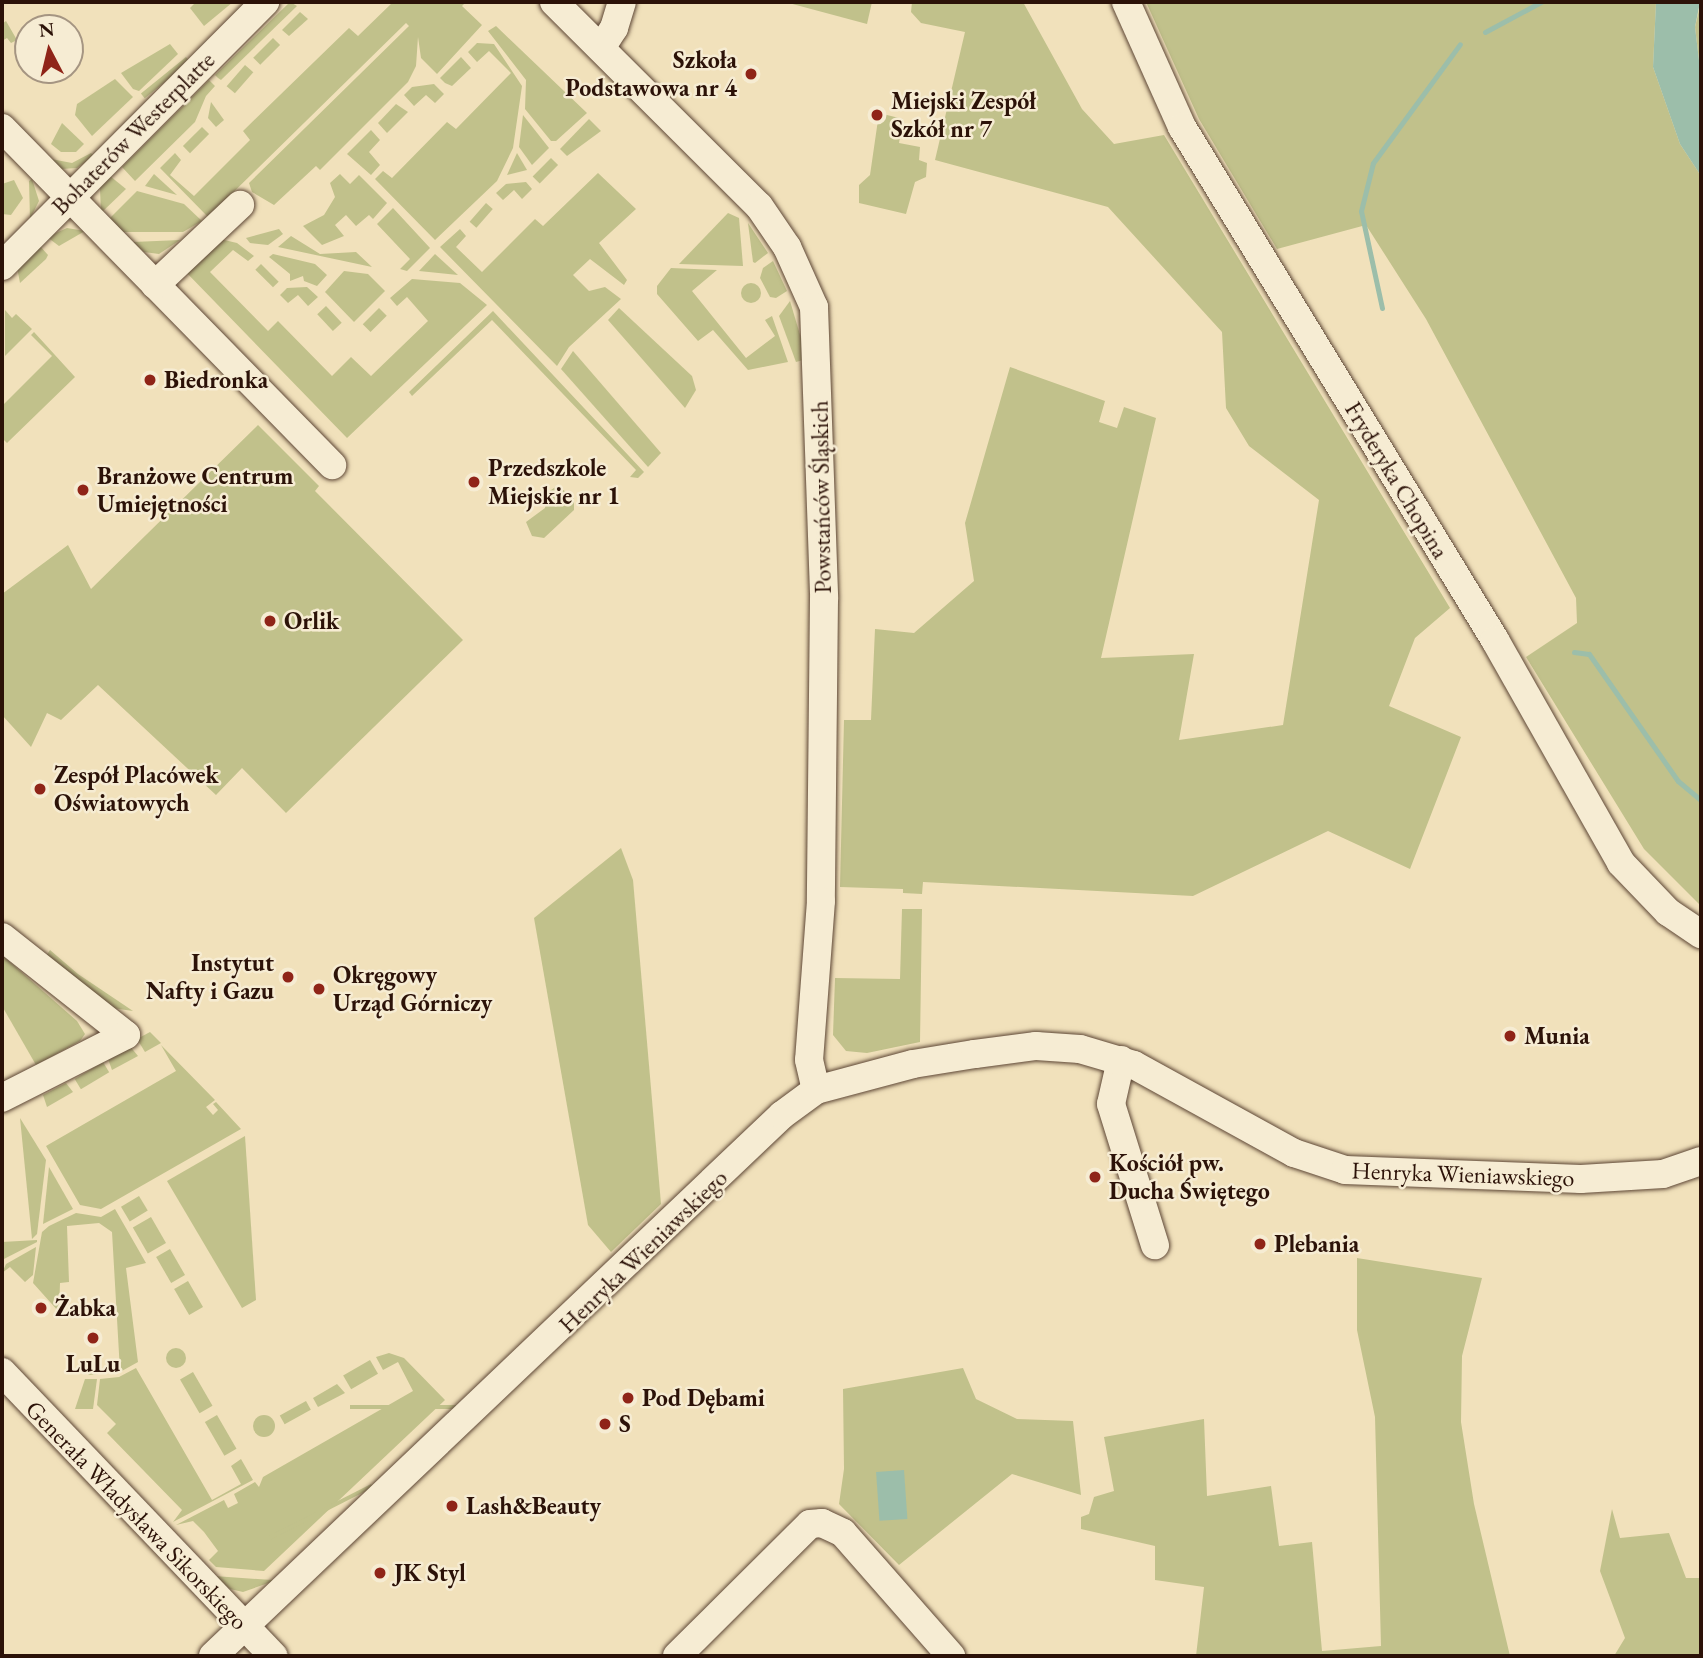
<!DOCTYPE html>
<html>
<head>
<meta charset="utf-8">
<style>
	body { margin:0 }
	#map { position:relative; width:1703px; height:1658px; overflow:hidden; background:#f1e1bb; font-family:"EB Garamond",serif }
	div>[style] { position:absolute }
	.green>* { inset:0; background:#c1c18b; transform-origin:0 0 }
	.round { border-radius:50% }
	.water>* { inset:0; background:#9cbeaa; transform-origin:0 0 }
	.stream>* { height:5px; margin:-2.5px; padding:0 2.5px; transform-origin:2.5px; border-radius:2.5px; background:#9cbeaa }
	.roads { filter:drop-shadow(0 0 2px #5d4635) drop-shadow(0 0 2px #5d4635) }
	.minor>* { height:28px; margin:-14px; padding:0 14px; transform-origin:14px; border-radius:14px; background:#f6ecd3 }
	.dots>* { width:19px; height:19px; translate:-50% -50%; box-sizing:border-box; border:4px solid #f6ecd3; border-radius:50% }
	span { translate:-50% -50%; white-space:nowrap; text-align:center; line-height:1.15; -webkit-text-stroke:5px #f6ecd3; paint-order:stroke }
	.poi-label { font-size:24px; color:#2c1208; font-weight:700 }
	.right { translate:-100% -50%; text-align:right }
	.left { translate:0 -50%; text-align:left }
	.street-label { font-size:24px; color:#2c1208 }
	.frame { position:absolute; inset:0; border:4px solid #2c1208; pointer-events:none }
	.north { position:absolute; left:14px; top:14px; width:70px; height:70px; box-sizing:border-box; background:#f6ecd3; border:2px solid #a59582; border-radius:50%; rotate:353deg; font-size:19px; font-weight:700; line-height:28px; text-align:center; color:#2c1208 }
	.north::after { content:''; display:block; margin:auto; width:24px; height:32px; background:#8f2418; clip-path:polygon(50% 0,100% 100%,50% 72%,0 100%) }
</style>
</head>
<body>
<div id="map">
	<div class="green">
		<div style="clip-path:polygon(196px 2px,233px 2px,204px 26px,190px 8px)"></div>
		<div style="clip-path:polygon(290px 2px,297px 6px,221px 80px,218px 78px,215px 75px)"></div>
		<div style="clip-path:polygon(393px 2px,466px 2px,462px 6px,482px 25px,437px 74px,421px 58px,418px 37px,416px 66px,408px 82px,320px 170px,316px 166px,274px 205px,252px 192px,249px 183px,409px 26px,406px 23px,208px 217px,160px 168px,175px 153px,181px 160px,170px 175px,194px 196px,250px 140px,243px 131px,349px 28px,358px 36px)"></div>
		<div style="clip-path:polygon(785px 2px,872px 2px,867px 24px)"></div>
		<div style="clip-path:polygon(912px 2px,1023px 2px,1082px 109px,1114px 144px,1164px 135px,1450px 608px,1415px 638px,1389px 706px,1461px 737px,1410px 869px,1328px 831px,1193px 896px,923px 882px,922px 894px,903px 893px,903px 889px,840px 887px,844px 720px,871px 720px,875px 629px,914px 633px,974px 581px,965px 523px,1010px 367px,1105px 401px,1099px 422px,1117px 428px,1124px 407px,1156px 418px,1101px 658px,1194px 654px,1179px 740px,1283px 725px,1319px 500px,1249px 446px,1226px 408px,1222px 332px,1108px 207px,935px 160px,965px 32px,921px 23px,911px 12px)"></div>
		<div style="clip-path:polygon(1146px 2px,1656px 2px,1653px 67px,1680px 144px,1701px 176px,1701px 906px,1644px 849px,1526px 657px,1577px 623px,1576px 598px,1426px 319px,1366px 225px,1277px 249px,1199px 119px)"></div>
		<div style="clip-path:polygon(1701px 2px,1701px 77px,1695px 27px)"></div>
		<div style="clip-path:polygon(300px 12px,308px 19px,289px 36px,282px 30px)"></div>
		<div style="clip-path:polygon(6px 21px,17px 40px,11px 43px,7px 38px,2px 41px,2px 24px)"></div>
		<div style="clip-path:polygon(496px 26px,587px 113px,556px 141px,551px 141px,525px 109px,526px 80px,488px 31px)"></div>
		<div style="left:273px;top:38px;width:10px;height:28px;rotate:45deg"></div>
		<div style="clip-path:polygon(477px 43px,494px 44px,522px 86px,513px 148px,497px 181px,435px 240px,375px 179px,383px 171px,392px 178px,447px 122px,456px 129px,511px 73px,489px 51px,477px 62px,468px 52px)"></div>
		<div style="clip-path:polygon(170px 44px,178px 54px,139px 91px,133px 89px,121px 73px)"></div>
		<div style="left:186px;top:57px;width:6px;height:58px;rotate:51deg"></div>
		<div style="clip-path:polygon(461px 57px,471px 68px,452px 86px,445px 83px,440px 78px)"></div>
		<div style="left:245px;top:65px;width:11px;height:28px;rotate:41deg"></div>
		<div style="clip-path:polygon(115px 79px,133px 97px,92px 136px,75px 115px,77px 104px)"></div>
		<div style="clip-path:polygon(209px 80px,215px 86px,206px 96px,195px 122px,135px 181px,122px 167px)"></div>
		<div style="clip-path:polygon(434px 84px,444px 94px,435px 103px,426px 95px,414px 106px,404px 95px,412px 87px)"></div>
		<div style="clip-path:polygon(211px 102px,224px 120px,216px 127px,208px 118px)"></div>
		<div style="clip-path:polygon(396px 104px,408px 112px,387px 133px,378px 123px)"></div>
		<div style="clip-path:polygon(879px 113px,903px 119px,899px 143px,920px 147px,919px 160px,927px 163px,926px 177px,915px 182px,906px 214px,859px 203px,859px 185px,870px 175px)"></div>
		<div style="clip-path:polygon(523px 115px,549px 148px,532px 165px,519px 147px)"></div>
		<div style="clip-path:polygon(589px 119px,601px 131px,567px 156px,560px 149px)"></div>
		<div style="clip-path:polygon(62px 123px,84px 144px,76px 152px,61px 152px,51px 144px)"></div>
		<div style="left:202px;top:127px;width:10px;height:27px;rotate:45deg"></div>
		<div style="clip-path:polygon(371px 130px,380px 140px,369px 152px,380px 165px,371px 175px,347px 154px)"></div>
		<div style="clip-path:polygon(91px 153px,94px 156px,77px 168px,61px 169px,51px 159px,72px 163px)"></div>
		<div style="clip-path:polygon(517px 153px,527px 170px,507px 175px)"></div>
		<div style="left:551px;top:158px;width:10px;height:26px;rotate:45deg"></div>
		<div style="clip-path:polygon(598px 173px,636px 209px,599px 243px,627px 280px,624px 285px,590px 259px,573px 275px,589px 291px,605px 287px,621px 299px,569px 347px,557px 366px,440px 247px,460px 229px,466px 236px,456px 247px,482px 272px,535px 219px,543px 226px)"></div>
		<div style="clip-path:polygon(154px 174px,177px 195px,145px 186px)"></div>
		<div style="clip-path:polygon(340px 174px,350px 184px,359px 175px,387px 203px,373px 219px,369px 215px,356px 226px,346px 215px,335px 225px,344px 236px,322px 245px,303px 226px,324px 215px,335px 197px,330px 183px)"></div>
		<div style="clip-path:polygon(110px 176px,126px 189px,101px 213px,100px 188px)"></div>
		<div style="clip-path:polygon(32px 179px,39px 201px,30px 219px,29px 181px)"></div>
		<div style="clip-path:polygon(14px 180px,23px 198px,11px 215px,2px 214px,2px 184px)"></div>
		<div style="clip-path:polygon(526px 182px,532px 189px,522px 199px,514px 190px,503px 200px,496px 193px,506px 184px)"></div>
		<div style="clip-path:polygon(137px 191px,184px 204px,202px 221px,183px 232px,123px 232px,110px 218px)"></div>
		<div style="left:486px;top:203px;width:9px;height:25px;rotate:41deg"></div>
		<div style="clip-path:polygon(393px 208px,430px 248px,407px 271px,400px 269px,410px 259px,377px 224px)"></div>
		<div style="clip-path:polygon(728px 213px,739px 218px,743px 266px,679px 264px)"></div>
		<div style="clip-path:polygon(748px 223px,768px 253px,755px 263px,753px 262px)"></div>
		<div style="clip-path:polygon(67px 228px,85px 231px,59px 246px,47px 237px)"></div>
		<div style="clip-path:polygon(279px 229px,283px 234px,268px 245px,250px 243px,246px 238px)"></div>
		<div style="clip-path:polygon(291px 236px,320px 254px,356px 252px,372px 267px,278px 247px)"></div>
		<div style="clip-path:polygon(220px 239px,237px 243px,254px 256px,248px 261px,233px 250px,210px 272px,268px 331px,278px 321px,332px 376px,351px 357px,371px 376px,428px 321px,407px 297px,397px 306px,390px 298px,412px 279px,460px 283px,487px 305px,347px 438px,183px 269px)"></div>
		<div style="clip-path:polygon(180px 240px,159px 254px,144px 252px,133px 242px)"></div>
		<div style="clip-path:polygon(39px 245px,48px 255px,46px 259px,20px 283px,17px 267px)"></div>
		<div style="clip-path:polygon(273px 254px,315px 264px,327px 275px,317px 286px,304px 281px,303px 276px,290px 281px,290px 274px,269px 257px)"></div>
		<div style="clip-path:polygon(435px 254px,458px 275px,419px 271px)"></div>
		<div style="clip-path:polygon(773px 261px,787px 291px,776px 298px,770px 297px,760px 278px,763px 268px)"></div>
		<div style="left:261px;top:264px;width:25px;height:8px;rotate:45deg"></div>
		<div style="clip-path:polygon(671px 268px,717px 270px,692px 291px,746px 358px,775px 336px,765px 320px,772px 316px,788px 362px,748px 370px,713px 330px,698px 341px,657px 294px,657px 286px)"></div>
		<div style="clip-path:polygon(344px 271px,368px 274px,385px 291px,354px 322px,325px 292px)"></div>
		<div class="round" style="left:741px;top:283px;width:20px;height:20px"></div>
		<div style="clip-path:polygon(307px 287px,318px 297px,308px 306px,298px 295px,288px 303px,280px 295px,287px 288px)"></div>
		<div style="clip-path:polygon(790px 301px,801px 338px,803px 360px,796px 362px,779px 316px)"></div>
		<div style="left:326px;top:306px;width:23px;height:12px;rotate:47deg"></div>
		<div style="left:379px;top:308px;width:11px;height:23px;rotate:45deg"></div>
		<div style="clip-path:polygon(619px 308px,692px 376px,696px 390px,685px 408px,608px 320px)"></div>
		<div style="clip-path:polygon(5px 310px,12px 318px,16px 314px,32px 329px,5px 356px)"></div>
		<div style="clip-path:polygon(493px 311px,644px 472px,638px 478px,630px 477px,636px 470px,492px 320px,412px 396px,409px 392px)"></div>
		<div style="clip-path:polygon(34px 332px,75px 377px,7px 443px,2px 438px,2px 406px,52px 356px,31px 335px)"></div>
		<div style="clip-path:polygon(573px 351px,661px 453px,648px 467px,561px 369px)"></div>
		<div style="clip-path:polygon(258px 425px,319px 486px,315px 491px,463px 640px,286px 813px,242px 768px,216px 795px,98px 685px,61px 720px,47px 713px,31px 747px,2px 715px,2px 594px,68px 545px,91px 589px)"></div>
		<div style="clip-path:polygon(557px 486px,574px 497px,574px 510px,544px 538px,532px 536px,526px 522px,545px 508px,548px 492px)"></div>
		<div style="clip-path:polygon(621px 848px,633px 880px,661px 1204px,611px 1252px,588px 1225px,534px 918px)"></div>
		<div style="clip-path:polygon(902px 909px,922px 909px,920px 1042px,867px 1053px,846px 1051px,833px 1035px,835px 978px,900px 979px)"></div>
		<div style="clip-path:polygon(50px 950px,78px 974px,133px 1011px,105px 1007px,46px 956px)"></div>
		<div style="clip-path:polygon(2px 955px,77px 1021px,85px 1034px,80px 1041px,36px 1065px,2px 1006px)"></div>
		<div style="clip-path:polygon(150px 1032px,161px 1043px,145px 1052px,137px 1039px)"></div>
		<div style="clip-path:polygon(129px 1045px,138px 1056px,112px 1070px,108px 1059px)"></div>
		<div style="clip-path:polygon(161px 1045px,215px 1100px,206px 1107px,213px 1115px,218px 1110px,213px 1104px,216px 1102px,241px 1129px,101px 1209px,80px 1205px,46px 1146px,176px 1071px)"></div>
		<div style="left:103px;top:1062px;width:12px;height:33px;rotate:59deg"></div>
		<div style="clip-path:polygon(66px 1083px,73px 1092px,47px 1107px,43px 1095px)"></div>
		<div style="clip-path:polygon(20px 1118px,46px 1160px,37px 1234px,32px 1239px)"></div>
		<div style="clip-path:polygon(245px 1136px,256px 1300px,242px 1308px,167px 1181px)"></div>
		<div style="clip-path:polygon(49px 1167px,73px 1209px,43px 1224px)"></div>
		<div style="left:139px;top:1196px;width:17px;height:21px;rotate:59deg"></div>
		<div style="clip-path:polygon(115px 1209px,146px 1263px,126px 1268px,138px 1362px,120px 1372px,88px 1375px,90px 1370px,120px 1371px,112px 1232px,99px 1223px,67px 1226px,69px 1282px,60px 1283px,59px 1312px,33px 1283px,42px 1232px,49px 1226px,76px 1213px,101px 1217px)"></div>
		<div style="left:151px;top:1217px;width:30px;height:21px;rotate:60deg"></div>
		<div style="clip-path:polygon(37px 1240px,37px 1242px,2px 1260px,2px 1242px)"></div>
		<div style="clip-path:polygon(36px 1247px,33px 1275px,25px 1282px,10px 1267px,2px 1273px,6px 1264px)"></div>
		<div style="left:170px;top:1249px;width:30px;height:16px;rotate:60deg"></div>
		<div style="clip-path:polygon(1357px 1258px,1482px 1278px,1462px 1356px,1461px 1422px,1474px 1504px,1510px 1656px,1196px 1656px,1204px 1587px,1155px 1580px,1155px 1546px,1081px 1529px,1081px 1517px,1089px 1514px,1094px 1497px,1114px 1491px,1104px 1437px,1204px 1419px,1207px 1496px,1271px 1486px,1279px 1546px,1312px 1542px,1322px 1651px,1381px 1646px,1375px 1417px,1357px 1330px)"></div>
		<div style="left:188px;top:1281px;width:30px;height:16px;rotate:60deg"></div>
		<div class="round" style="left:166px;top:1348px;width:20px;height:20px"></div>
		<div style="clip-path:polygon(389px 1353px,404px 1358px,445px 1400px,264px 1571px,216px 1567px,209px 1560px,218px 1551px,204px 1532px,193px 1521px,176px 1525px,224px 1500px,228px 1508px,238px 1503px,234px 1494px,255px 1482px,259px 1487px,263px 1477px,413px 1391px,398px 1362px,383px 1370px,376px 1357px)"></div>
		<div style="left:370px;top:1360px;width:16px;height:31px;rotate:60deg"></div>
		<div style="clip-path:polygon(136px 1368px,212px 1500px,241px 1484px,231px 1466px,241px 1459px,253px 1480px,173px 1522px,182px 1510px,107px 1433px,116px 1424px,97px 1405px,100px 1379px,119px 1377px)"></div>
		<div style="clip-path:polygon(963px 1368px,976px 1399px,1017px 1419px,1073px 1421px,1081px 1495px,1012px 1474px,899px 1565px,839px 1504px,844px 1469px,843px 1389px)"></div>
		<div style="left:193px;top:1372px;width:39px;height:15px;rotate:60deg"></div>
		<div style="clip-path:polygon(85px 1379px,97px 1379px,93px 1409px,75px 1409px)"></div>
		<div style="clip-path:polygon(337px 1384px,345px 1393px,318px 1407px,313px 1398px)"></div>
		<div style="left:306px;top:1401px;width:10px;height:30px;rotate:61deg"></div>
		<div style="left:456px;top:1405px;width:4px;height:106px;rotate:90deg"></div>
		<div class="round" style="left:253px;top:1415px;width:22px;height:22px"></div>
		<div style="left:217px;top:1415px;width:39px;height:14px;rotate:60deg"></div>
		<div style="left:371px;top:1484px;width:4px;height:114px;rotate:63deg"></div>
		<div style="clip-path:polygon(1612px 1509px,1620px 1538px,1669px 1533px,1686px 1578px,1701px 1578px,1701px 1656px,1614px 1656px,1625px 1638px,1600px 1571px)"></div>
		<div style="clip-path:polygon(214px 1576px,272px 1580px,274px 1581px,243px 1592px,230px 1589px)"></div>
	</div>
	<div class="water">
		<div style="clip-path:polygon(1656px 2px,1700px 2px,1695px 27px,1701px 77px,1701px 176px,1680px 144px,1653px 67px)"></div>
		<div style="left:904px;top:1470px;width:49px;height:28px;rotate:86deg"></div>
	</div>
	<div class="stream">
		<div style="left:1485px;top:32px;width:64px;rotate:-28.2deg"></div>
		<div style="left:1382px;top:308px;width:99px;rotate:-102.2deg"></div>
		<div style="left:1361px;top:211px;width:49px;rotate:-76deg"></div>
		<div style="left:1373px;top:163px;width:147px;rotate:-53.8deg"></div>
		<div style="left:1574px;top:652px;width:15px;rotate:8deg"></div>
		<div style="left:1589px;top:654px;width:155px;rotate:55deg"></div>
		<div style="left:1678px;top:781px;width:30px;rotate:40deg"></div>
	</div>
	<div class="roads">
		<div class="minor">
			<div style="left:554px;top:2px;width:289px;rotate:44.9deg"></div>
			<div style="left:759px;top:206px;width:50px;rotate:55.7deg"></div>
			<div style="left:787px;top:247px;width:66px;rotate:65.8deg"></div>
			<div style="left:814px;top:307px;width:292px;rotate:88deg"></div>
			<div style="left:824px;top:599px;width:302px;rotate:90.6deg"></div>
			<div style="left:821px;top:901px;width:159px;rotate:94.3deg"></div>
			<div style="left:809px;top:1060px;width:31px;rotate:77deg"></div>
			<div style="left:1126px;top:2px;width:137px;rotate:65.9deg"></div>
			<div style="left:1182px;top:127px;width:601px;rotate:58.61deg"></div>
			<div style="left:1495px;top:640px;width:256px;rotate:60.5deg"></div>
			<div style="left:1621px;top:863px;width:68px;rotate:46.2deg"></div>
			<div style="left:1668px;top:912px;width:40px;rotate:34deg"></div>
			<div style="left:601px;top:48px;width:24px;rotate:-57deg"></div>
			<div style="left:614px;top:28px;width:27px;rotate:-73deg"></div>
			<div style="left:2px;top:128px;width:472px;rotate:45.6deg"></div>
			<div style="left:2px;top:266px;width:373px;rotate:-45.1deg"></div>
			<div style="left:155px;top:285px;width:117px;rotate:-43.3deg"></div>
			<div style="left:2px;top:937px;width:158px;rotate:38.3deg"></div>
			<div style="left:126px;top:1035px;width:139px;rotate:153.1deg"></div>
			<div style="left:1121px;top:1060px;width:45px;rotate:102.8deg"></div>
			<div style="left:1111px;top:1104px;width:148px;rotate:72.7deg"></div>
			<div style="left:2px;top:1372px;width:393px;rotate:46.3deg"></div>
			<div style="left:213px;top:1656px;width:785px;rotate:-43.56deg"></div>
			<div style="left:782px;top:1115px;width:42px;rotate:-36.3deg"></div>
			<div style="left:816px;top:1090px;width:100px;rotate:-15deg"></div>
			<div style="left:913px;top:1064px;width:63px;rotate:-9.2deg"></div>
			<div style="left:975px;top:1054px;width:62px;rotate:-7.5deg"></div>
			<div style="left:1036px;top:1046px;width:44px;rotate:3.9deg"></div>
			<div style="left:1080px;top:1049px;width:56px;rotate:16.5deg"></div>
			<div style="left:1134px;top:1065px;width:183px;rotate:28.8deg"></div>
			<div style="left:1294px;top:1153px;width:54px;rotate:18.4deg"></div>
			<div style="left:1345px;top:1170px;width:236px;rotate:2.2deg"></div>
			<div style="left:1581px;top:1179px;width:82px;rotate:-3.5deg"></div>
			<div style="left:1663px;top:1174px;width:40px;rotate:-18.9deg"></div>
			<div style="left:677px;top:1656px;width:187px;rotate:-44.8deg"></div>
			<div style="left:810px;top:1524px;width:12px;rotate:-5deg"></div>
			<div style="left:822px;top:1523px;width:23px;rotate:25deg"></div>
			<div style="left:843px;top:1533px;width:164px;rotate:48.7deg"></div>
		</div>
	</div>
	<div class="dots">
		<div style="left:751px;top:74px;background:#8f2418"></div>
		<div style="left:877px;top:115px;background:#8f2418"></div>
		<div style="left:150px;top:380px;background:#8f2418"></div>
		<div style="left:474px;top:482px;background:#8f2418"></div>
		<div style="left:83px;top:490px;background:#8f2418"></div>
		<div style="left:270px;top:621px;background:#8f2418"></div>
		<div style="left:40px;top:789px;background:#8f2418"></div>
		<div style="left:288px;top:977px;background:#8f2418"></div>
		<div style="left:319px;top:989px;background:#8f2418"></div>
		<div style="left:1510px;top:1036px;background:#8f2418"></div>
		<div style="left:1095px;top:1177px;background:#8f2418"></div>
		<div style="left:1260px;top:1244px;background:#8f2418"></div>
		<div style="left:41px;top:1308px;background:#8f2418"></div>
		<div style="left:93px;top:1338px;background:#8f2418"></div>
		<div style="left:628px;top:1398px;background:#8f2418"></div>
		<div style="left:605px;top:1424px;background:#8f2418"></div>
		<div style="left:452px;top:1506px;background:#8f2418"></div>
		<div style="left:380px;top:1573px;background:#8f2418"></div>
	</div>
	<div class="poi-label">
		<span class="right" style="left:737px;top:74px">Szkoła<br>Podstawowa nr 4</span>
		<span class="left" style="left:891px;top:115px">Miejski Zespół<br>Szkół nr 7</span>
		<span class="left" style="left:164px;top:380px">Biedronka</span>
		<span class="left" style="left:488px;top:482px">Przedszkole<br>Miejskie nr 1</span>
		<span class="left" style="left:97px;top:490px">Branżowe Centrum<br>Umiejętności</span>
		<span class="left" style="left:284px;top:621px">Orlik</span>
		<span class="left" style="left:54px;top:789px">Zespół Placówek<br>Oświatowych</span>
		<span class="right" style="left:274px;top:977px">Instytut<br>Nafty i Gazu</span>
		<span class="left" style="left:333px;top:989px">Okręgowy<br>Urząd Górniczy</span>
		<span class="left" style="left:1524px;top:1036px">Munia</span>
		<span class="left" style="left:1109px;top:1177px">Kościół pw.<br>Ducha Świętego</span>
		<span class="left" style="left:1274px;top:1244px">Plebania</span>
		<span class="left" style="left:55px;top:1308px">Żabka</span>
		<span style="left:93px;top:1364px">LuLu</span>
		<span class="left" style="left:642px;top:1398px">Pod Dębami</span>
		<span class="left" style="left:619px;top:1424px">S</span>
		<span class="left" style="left:466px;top:1506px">Lash&amp;Beauty</span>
		<span class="left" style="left:394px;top:1573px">JK Styl</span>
	</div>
	<div class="street-label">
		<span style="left:133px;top:133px;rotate:-45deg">Bohaterów Westerplatte</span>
		<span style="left:1397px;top:480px;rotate:59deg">Fryderyka Chopina</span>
		<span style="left:821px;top:497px;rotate:-91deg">Powstańców Śląskich</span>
		<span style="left:1463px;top:1174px;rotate:2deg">Henryka Wieniawskiego</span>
		<span style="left:643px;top:1251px;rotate:-44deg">Henryka Wieniawskiego</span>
		<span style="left:137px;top:1515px;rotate:46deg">Generała Władysława Sikorskiego</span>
	</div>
	<div class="frame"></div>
	<div class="north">N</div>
</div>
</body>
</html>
